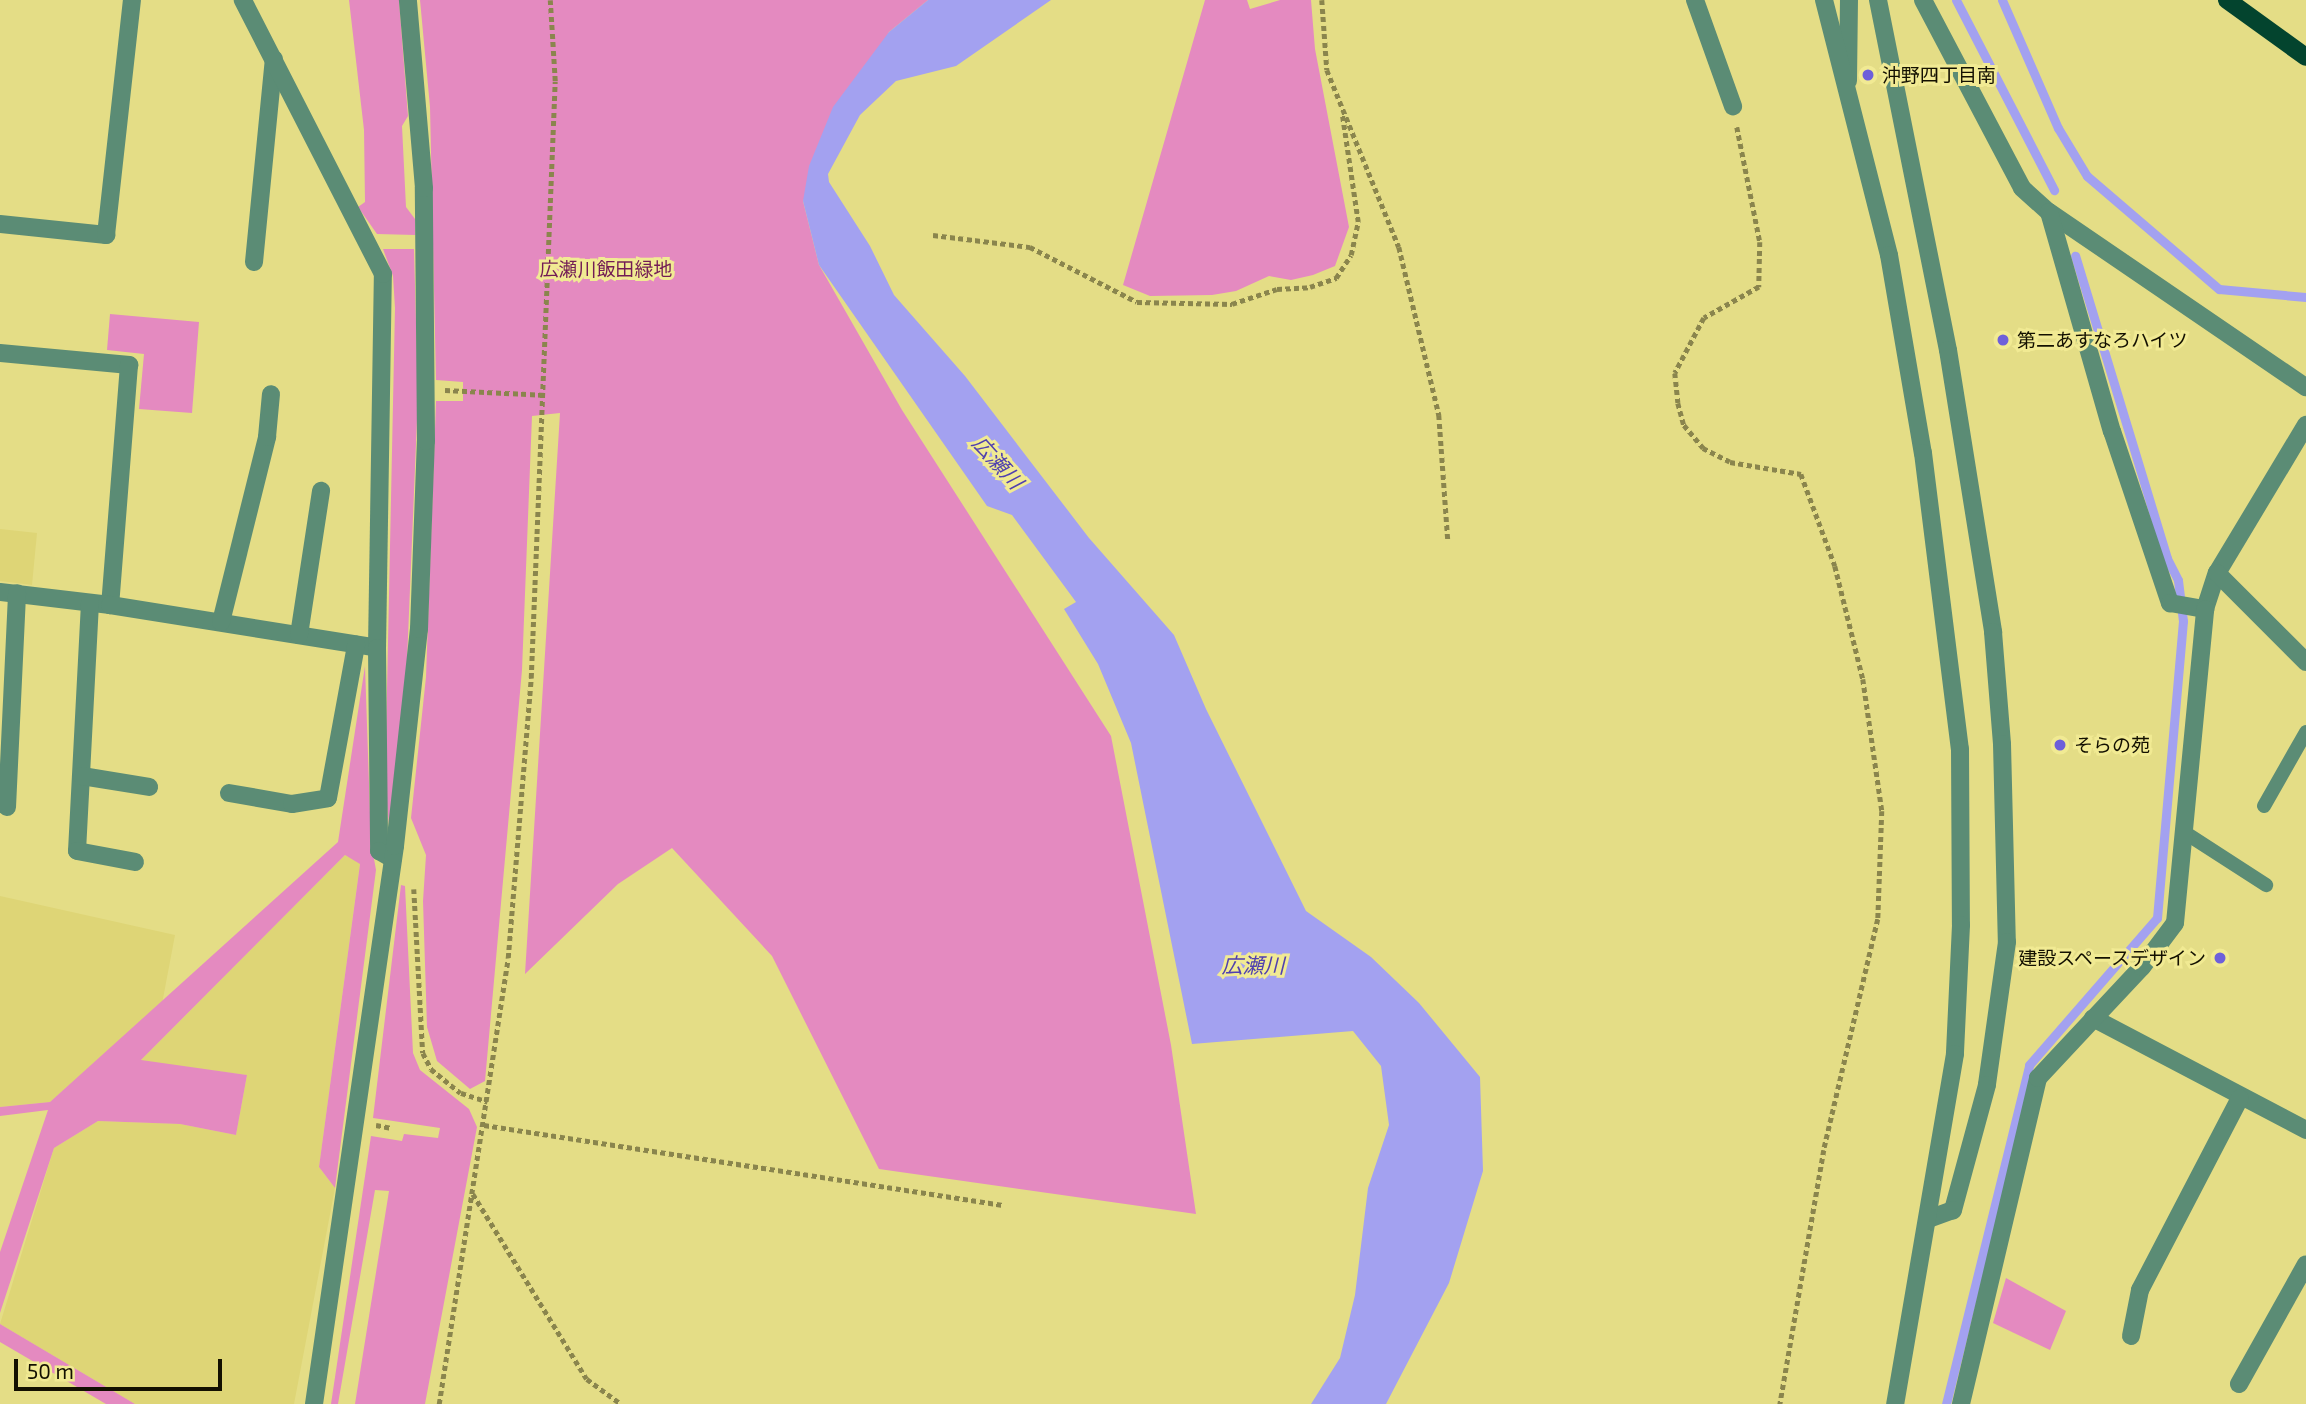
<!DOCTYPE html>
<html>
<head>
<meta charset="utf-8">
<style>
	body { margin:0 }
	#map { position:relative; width:2306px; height:1404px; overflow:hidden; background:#e4dd86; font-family:"Exo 2","Noto Sans JP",sans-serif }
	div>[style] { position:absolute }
	.built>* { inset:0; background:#ded576 }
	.green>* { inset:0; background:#e48ac0 }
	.water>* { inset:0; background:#a3a1f0 }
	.stream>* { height:9px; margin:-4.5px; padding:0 4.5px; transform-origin:4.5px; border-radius:4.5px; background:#a3a1f0 }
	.path>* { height:4.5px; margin-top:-2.25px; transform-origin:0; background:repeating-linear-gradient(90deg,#8a854d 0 5px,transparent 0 8.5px) }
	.service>* { height:14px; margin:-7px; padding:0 7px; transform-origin:7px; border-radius:7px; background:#5b8c75 }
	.minor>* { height:18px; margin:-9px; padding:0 9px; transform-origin:9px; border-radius:9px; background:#5b8c75 }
	.tertiary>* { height:18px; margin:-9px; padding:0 9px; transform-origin:9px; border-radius:9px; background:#5b8c75 }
	.primary>* { height:18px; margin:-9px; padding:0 9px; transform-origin:9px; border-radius:9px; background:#03442e }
	.dots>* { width:19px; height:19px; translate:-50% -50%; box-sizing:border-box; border:4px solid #f1ea93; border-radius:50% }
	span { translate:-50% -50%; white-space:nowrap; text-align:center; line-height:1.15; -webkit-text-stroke:6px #f1ea93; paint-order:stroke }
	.poi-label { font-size:19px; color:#131000 }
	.left { translate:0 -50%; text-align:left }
	.right { translate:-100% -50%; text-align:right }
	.park-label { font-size:19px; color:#721b55 }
	.water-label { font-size:21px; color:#5040af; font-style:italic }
	.scale { position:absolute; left:14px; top:1359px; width:208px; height:32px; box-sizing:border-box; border:4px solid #131000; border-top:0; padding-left:9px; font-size:21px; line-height:24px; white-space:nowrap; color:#131000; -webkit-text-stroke:5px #f1ea93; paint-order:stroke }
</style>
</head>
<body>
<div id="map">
	<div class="built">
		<div style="clip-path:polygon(0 529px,37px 533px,32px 585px,0 581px)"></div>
		<div style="clip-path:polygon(345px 855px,360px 863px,319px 1167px,335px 1188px,294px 1404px,135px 1404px,0 1324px,54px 1148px,98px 1121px,180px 1124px,236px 1135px,247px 1075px,140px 1061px)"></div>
		<div style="clip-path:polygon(0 896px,175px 935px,162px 1004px,50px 1102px,0 1107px)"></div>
	</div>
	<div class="green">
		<div style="clip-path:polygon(349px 0,399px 0,408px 116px,402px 126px,406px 207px,415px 219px,415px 235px,377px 234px,358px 207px,365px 202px,364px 130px)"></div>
		<div style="clip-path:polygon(420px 0,928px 0,889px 32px,803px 201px,819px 265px,902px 410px,1111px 736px,1171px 1045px,1196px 1214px,879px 1169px,772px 956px,672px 848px,618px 884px,525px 974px,560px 413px,532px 416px,522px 670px,485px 1081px,470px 1089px,437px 1061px,427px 1027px,423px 901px,426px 855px,411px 818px,426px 677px,436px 401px,463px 401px,463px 382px,436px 380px,430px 107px)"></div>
		<div style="clip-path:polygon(1205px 0,1247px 0,1250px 9px,1280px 0,1311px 0,1315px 49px,1349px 227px,1335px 266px,1313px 275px,1291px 280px,1269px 276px,1236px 291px,1212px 295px,1150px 296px,1123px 285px)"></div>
		<div style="clip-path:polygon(383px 249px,414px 249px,418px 396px,405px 709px,390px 835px,385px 785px,395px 308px,393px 276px)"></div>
		<div style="clip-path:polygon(110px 314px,199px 322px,192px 413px,139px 409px,144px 354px,107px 350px)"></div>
		<div style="clip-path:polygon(365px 666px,371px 842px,376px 870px,335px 1188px,319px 1167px,360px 864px,345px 855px,141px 1060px,247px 1075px,236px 1135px,180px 1124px,98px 1121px,54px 1148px,0 1313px,0 1252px,48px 1110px,0 1116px,0 1107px,50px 1102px,338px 842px)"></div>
		<div style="clip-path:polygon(401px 885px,405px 886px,413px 1053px,420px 1070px,469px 1109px,477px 1127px,425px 1404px,355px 1404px,389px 1191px,375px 1190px,338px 1404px,331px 1404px,371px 1136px,402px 1141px,404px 1134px,438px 1138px,440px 1128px,373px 1118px)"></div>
		<div style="clip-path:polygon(2006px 1278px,2066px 1311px,2050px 1350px,1993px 1323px)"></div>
		<div style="clip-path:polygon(0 1324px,135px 1404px,106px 1404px,0 1342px)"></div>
	</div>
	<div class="water">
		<div style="clip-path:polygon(928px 0,1051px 0,956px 66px,896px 81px,860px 115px,828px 174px,829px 182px,870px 246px,894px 295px,965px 376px,1089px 538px,1174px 635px,1206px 709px,1306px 911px,1371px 957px,1419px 1003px,1480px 1077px,1483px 1171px,1449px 1283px,1386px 1404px,1311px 1404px,1340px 1358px,1355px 1295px,1368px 1188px,1389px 1125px,1381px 1066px,1353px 1031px,1192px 1044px,1131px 743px,1098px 664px,1064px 609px,1076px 602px,1012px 515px,987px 506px,819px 265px,803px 201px,809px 166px,833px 107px,889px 32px)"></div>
	</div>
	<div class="stream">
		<div style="left:1956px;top:0;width:214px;rotate:62.7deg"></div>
		<div style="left:2002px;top:0;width:140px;rotate:66.4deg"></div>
		<div style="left:2058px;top:128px;width:56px;rotate:58.9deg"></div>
		<div style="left:2087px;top:176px;width:174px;rotate:40.6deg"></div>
		<div style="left:2219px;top:289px;width:87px;rotate:5.3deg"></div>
		<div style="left:1946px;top:1404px;width:349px;rotate:-76.2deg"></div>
		<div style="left:2029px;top:1065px;width:195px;rotate:-49deg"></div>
		<div style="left:2157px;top:918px;width:298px;rotate:-85deg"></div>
		<div style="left:2183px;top:621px;width:41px;rotate:-97deg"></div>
		<div style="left:2178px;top:580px;width:25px;rotate:-117deg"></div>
		<div style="left:2167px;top:558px;width:316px;rotate:-106.9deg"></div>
	</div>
	<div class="path">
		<div style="left:1322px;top:0;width:70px;rotate:85.9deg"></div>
		<div style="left:1327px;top:70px;width:191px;rotate:67.9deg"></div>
		<div style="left:1399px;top:247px;width:173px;rotate:76.6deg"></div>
		<div style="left:1439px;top:415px;width:126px;rotate:85.9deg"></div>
		<div style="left:1737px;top:127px;width:117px;rotate:78.7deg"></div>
		<div style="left:1760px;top:242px;width:45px;rotate:91.3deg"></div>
		<div style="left:1759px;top:287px;width:63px;rotate:150.6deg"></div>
		<div style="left:1704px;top:318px;width:62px;rotate:117.8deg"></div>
		<div style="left:1675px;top:373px;width:30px;rotate:84deg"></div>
		<div style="left:1678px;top:403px;width:23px;rotate:75deg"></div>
		<div style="left:1684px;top:425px;width:30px;rotate:50deg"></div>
		<div style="left:1703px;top:448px;width:30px;rotate:27deg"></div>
		<div style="left:1730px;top:462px;width:72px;rotate:9.6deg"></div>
		<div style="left:1801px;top:474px;width:98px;rotate:69.7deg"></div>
		<div style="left:1835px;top:566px;width:116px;rotate:76.1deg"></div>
		<div style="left:1863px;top:679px;width:133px;rotate:81.8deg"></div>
		<div style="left:1882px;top:811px;width:108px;rotate:92.1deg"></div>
		<div style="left:1878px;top:919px;width:237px;rotate:103.2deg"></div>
		<div style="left:1824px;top:1150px;width:258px;rotate:99.8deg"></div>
		<div style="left:933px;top:235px;width:98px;rotate:7.1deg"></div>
		<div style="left:1030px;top:247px;width:120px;rotate:27.2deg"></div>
		<div style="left:1137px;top:302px;width:95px;rotate:1.2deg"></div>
		<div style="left:1232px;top:304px;width:47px;rotate:-18.4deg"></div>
		<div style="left:1277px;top:289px;width:33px;rotate:-3deg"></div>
		<div style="left:1310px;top:287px;width:28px;rotate:-19deg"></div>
		<div style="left:1336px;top:278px;width:27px;rotate:-57deg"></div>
		<div style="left:1351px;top:255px;width:34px;rotate:-78deg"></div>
		<div style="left:1358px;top:222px;width:110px;rotate:-98.4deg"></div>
		<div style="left:445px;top:390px;width:101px;rotate:2.8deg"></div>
		<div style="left:414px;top:889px;width:164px;rotate:86.9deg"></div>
		<div style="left:423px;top:1053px;width:18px;rotate:63deg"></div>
		<div style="left:431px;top:1069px;width:38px;rotate:39deg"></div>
		<div style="left:461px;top:1093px;width:28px;rotate:18deg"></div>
		<div style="left:376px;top:1125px;width:16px;rotate:11deg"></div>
		<div style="left:484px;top:1125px;width:525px;rotate:8.76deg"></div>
		<div style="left:473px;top:1194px;width:217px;rotate:58.4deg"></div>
		<div style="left:587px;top:1379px;width:42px;rotate:36.3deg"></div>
		<div style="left:439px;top:1404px;width:451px;rotate:-81.2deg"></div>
		<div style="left:508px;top:958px;width:281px;rotate:-85.3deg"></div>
		<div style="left:531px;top:678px;width:597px;rotate:-87.7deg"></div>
		<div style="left:555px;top:81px;width:81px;rotate:-93.5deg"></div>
	</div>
	<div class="service">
		<div style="left:2264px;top:806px;width:85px;rotate:-60.4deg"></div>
		<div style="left:2184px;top:832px;width:98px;rotate:32.9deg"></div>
	</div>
	<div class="minor">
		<div style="left:1695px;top:0;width:113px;rotate:70.3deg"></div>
		<div style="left:1878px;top:0;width:357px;rotate:78.7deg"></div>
		<div style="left:1948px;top:350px;width:286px;rotate:80.9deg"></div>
		<div style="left:1993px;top:632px;width:112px;rotate:85.4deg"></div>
		<div style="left:2002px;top:744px;width:198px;rotate:88.6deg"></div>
		<div style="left:2007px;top:942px;width:144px;rotate:98deg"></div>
		<div style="left:1987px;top:1085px;width:130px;rotate:105.2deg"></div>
		<div style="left:1953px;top:1210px;width:27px;rotate:160deg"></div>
		<div style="left:1923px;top:0;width:212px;rotate:62.2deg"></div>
		<div style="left:2022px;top:188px;width:36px;rotate:42deg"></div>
		<div style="left:2049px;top:212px;width:311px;rotate:34.3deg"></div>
		<div style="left:1848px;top:81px;width:81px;rotate:-89.3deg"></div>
		<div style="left:2049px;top:212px;width:228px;rotate:74deg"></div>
		<div style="left:2112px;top:431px;width:182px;rotate:71.4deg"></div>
		<div style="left:2170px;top:603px;width:36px;rotate:10deg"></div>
		<div style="left:2205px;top:609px;width:38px;rotate:-72deg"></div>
		<div style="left:2217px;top:573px;width:173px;rotate:-59deg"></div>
		<div style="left:0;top:224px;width:107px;rotate:5.9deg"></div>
		<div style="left:106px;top:235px;width:236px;rotate:-83.7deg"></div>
		<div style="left:254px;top:262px;width:204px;rotate:-84.4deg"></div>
		<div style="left:0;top:353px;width:130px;rotate:5.3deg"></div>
		<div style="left:129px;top:365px;width:241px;rotate:94.5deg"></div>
		<div style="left:2217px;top:573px;width:126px;rotate:45deg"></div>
		<div style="left:0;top:592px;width:111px;rotate:6.7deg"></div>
		<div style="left:110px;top:605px;width:270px;rotate:9.1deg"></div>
		<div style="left:377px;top:648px;width:374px;rotate:-89.1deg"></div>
		<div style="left:383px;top:274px;width:308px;rotate:-117.1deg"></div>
		<div style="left:90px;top:603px;width:248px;rotate:93deg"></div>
		<div style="left:77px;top:851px;width:59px;rotate:10.7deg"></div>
		<div style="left:221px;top:622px;width:191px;rotate:-76deg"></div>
		<div style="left:267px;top:437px;width:43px;rotate:-84.7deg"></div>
		<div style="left:299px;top:635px;width:146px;rotate:-81.3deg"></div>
		<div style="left:377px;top:648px;width:203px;rotate:89.4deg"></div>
		<div style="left:379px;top:851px;width:16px;rotate:30deg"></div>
		<div style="left:82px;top:776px;width:68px;rotate:9.3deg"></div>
		<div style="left:229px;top:793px;width:64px;rotate:9.9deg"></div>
		<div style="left:292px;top:804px;width:36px;rotate:-9deg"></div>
		<div style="left:328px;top:798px;width:156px;rotate:-79.6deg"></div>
		<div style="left:7px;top:807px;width:214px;rotate:-87.3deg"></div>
		<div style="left:2093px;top:1018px;width:241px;rotate:27.7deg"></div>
		<div style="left:2131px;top:1336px;width:47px;rotate:-78.9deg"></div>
		<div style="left:2140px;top:1290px;width:216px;rotate:-62.5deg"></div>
		<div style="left:2239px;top:1384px;width:137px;rotate:-60.8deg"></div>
		<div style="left:314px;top:1404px;width:564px;rotate:-81.74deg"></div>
		<div style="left:395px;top:846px;width:218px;rotate:-83.7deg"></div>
		<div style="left:419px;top:629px;width:188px;rotate:-87.9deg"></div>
		<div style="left:426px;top:441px;width:253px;rotate:-90.5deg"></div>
		<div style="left:424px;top:188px;width:189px;rotate:-94.9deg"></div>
		<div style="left:1961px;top:1404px;width:335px;rotate:-76.7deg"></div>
		<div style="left:2038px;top:1078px;width:152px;rotate:-46.9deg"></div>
		<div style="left:2142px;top:967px;width:55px;rotate:-53.1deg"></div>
		<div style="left:2175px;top:923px;width:315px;rotate:-84.5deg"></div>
	</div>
	<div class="tertiary">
		<div style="left:1824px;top:0;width:263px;rotate:75.7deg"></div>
		<div style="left:1889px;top:255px;width:201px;rotate:80.3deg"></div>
		<div style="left:1923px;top:453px;width:298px;rotate:82.9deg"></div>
		<div style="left:1960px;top:749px;width:176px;rotate:89.7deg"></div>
		<div style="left:1961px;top:925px;width:129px;rotate:92.7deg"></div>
		<div style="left:1955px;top:1054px;width:355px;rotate:99.7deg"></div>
	</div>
	<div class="primary">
		<div style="left:2227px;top:0;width:97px;rotate:35.8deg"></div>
	</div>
	<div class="dots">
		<div style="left:1868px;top:75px;background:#6e60da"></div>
		<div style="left:2003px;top:340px;background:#6e60da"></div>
		<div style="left:2060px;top:745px;background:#6e60da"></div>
		<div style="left:2220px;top:958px;background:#6e60da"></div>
	</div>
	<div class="poi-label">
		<span class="left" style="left:1882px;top:75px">沖野四丁目南</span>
		<span class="left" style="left:2017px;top:340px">第二あすなろハイツ</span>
		<span class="left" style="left:2074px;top:745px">そらの苑</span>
		<span class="right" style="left:2206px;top:958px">建設スペースデザイン</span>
	</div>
	<div class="park-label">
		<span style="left:606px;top:269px">広瀬川飯田緑地</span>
	</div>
	<div class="water-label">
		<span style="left:998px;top:462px;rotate:48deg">広瀬川</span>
		<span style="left:1253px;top:965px">広瀬川</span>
	</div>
	<div class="scale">50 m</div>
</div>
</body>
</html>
